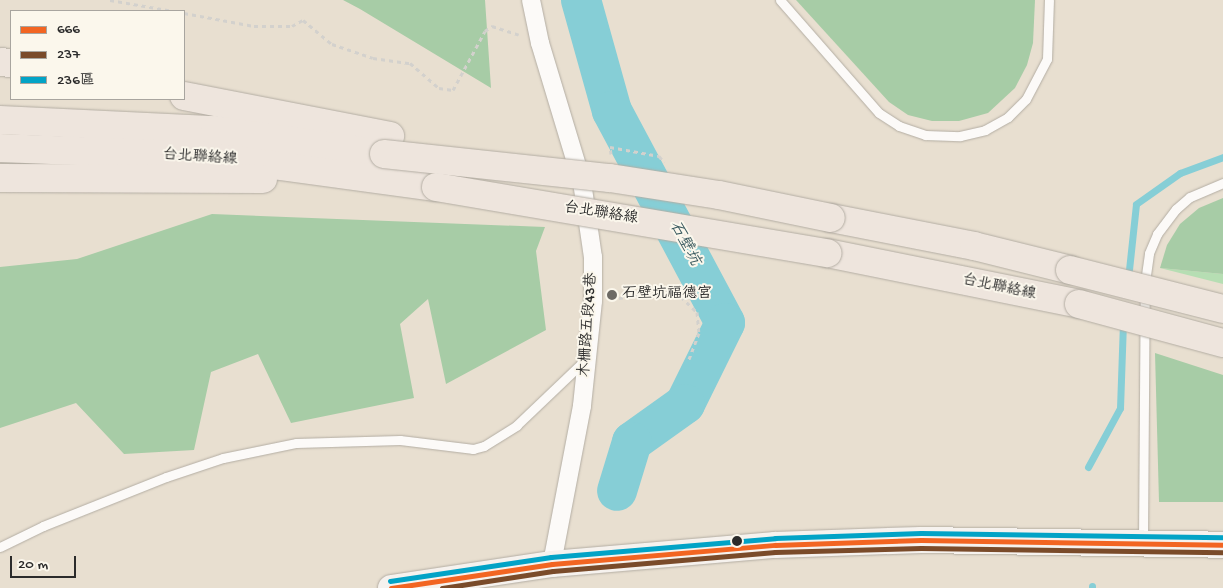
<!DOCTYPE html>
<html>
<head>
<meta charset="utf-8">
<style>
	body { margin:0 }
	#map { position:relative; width:1223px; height:588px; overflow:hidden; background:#e8dfd0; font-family:"Gochi Hand","LXGW WenKai TC",sans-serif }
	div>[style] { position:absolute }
	.green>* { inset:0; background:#b6deb3 }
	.forest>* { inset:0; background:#a7cca6 }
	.stream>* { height:7px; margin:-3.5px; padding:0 3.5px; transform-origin:3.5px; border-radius:3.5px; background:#86ced6 }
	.river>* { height:40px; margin:-20px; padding:0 20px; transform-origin:20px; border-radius:20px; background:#86ced6 }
	.path>* { height:3px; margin-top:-1.5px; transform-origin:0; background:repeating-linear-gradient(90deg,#d3d1cd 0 4px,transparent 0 8px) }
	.roads { filter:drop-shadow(0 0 1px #b3ada3) drop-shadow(0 0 1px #b3ada3) }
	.lane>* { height:9px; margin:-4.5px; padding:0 4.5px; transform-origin:4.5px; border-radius:4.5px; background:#fcfaf8 }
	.street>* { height:18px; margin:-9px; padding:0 9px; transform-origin:9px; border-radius:9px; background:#fcfaf8 }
	.secondary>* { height:26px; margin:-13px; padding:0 13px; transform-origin:13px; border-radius:13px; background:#f6f2ee }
	.highway>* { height:28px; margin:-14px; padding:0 14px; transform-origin:14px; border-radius:14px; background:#eee5dd }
	.bridges { filter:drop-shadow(0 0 1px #b3ada3) drop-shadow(0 0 1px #b3ada3) }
	.highway-bridge>* { height:28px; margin:-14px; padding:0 14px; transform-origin:14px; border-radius:14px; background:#eee5dd }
	.bus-1>* { height:5px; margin:-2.5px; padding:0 2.5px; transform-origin:2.5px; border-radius:2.5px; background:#f26522 }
	.bus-2>* { height:5px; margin:-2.5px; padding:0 2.5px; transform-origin:2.5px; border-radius:2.5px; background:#7a4b2a }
	.bus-3>* { height:5px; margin:-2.5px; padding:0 2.5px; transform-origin:2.5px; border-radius:2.5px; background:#02a3c6 }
	.dots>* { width:14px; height:14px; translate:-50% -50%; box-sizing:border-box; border:2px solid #fbf7ec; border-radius:50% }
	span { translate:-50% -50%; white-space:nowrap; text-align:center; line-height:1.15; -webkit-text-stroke:4px #fbf7ec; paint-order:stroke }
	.street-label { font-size:15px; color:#2b2b2b }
	.poi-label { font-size:15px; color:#2b2b2b }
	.left { translate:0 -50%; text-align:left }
	.water-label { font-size:16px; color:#3a5a5f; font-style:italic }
	.legend { position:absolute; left:10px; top:10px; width:175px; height:90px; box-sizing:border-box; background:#fbf7ec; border:1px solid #a8a59f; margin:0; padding:6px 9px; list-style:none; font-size:15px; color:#2b2b2b }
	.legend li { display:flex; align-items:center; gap:10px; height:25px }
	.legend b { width:25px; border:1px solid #a8a59f }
	.scale { position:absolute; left:10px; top:556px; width:66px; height:22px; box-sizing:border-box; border:2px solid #2b2b2b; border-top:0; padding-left:6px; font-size:15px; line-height:18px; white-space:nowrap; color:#2b2b2b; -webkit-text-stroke:4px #fbf7ec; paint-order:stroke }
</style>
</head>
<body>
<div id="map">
	<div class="green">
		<div style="clip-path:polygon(1160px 268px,1223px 274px,1223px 284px)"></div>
	</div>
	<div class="forest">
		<div style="clip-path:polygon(343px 0,485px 0,491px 88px,360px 9px)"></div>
		<div style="clip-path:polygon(796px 0,1035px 0,1033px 43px,1027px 65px,1015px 88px,988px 113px,959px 121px,932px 121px,908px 115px,889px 102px)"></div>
		<div style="clip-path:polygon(1223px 198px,1223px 274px,1160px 268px,1167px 245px,1180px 224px,1199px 208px)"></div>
		<div style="clip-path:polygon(212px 214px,545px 227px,536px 251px,546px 330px,446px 384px,428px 299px,400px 324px,414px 398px,291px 423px,258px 354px,211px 372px,194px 450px,124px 454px,76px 403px,0 428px,0 267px,77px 259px)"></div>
		<div style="clip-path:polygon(1155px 353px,1223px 375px,1223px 502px,1159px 502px)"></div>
	</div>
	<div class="stream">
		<div style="left:1128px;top:279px;width:75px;rotate:-83.9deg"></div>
		<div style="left:1136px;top:204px;width:54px;rotate:-35.2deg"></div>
		<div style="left:1180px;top:173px;width:46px;rotate:-20.4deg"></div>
		<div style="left:1088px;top:467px;width:67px;rotate:-61.5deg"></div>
		<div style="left:1120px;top:408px;width:86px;rotate:-88deg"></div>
		<div style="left:1092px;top:586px;width:2px;rotate:90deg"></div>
	</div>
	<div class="river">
		<div style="left:581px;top:0;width:115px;rotate:74.4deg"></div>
		<div style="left:612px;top:111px;width:240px;rotate:61.9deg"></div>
		<div style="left:725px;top:323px;width:90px;rotate:116.3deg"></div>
		<div style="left:685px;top:404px;width:65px;rotate:144.4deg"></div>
		<div style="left:632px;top:442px;width:51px;rotate:107deg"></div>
	</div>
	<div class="path">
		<div style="left:110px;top:0;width:64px;rotate:9.9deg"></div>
		<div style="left:184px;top:13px;width:71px;rotate:10.5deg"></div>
		<div style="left:254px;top:26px;width:38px"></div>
		<div style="left:292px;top:26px;width:13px;rotate:-29deg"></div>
		<div style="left:303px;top:20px;width:38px;rotate:40deg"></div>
		<div style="left:332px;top:44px;width:43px;rotate:18.9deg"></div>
		<div style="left:373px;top:58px;width:37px;rotate:8deg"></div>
		<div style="left:410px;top:63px;width:38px;rotate:41deg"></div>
		<div style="left:439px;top:88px;width:14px;rotate:8deg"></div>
		<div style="left:453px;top:90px;width:67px;rotate:-61.5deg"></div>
		<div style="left:485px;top:31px;width:9px;rotate:-36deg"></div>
		<div style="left:492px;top:26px;width:28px;rotate:18deg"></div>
		<div style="left:611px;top:154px;width:7px;rotate:-98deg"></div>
		<div style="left:610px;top:147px;width:50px;rotate:10.4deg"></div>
		<div style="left:659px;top:156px;width:8px;rotate:50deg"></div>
		<div style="left:611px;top:299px;width:64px;rotate:-7.1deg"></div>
		<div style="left:675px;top:291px;width:30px;rotate:44deg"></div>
		<div style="left:697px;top:312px;width:21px;rotate:85deg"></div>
		<div style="left:699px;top:333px;width:31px;rotate:111deg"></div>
	</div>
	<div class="roads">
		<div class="lane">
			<div style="left:780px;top:0;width:150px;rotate:48.8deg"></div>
			<div style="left:879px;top:113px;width:24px;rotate:33deg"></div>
			<div style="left:899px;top:126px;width:28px;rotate:19deg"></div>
			<div style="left:925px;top:135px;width:35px;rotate:2deg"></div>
			<div style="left:960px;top:136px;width:26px;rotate:-13deg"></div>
			<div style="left:985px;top:130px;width:26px;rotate:-29deg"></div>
			<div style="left:1008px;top:117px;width:25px;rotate:-45deg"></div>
			<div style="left:1026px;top:99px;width:45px;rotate:-62.3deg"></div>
			<div style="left:1047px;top:59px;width:59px;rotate:-88.1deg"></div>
			<div style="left:1143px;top:541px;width:259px;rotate:-89.6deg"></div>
			<div style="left:1145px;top:282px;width:29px;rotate:-82deg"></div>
			<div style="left:1149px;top:253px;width:21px;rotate:-67deg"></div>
			<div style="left:1157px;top:234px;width:31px;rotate:-53deg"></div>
			<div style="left:1176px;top:209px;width:18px;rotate:-41deg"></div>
			<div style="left:1190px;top:197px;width:36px;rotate:-23deg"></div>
			<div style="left:0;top:547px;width:48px;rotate:-26deg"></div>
			<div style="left:43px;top:526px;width:132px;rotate:-21.7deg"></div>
			<div style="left:166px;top:477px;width:60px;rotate:-18.4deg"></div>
			<div style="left:223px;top:458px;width:75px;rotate:-11.6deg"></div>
			<div style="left:296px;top:443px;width:104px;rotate:-1.7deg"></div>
			<div style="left:400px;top:440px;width:74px;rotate:7deg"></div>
			<div style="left:473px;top:449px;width:11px;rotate:-15deg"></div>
			<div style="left:484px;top:446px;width:39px;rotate:-32deg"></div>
			<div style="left:517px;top:425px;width:94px;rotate:-43.7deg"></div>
		</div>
		<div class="street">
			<div style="left:531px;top:0;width:44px;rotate:78.2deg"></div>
			<div style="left:540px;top:43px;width:145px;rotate:73.2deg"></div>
			<div style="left:582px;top:182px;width:76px;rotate:81.7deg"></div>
			<div style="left:593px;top:257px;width:44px;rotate:90deg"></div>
			<div style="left:593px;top:301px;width:106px;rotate:96deg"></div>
			<div style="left:582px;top:406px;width:161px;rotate:100.8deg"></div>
		</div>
		<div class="secondary">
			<div style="left:391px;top:588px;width:163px;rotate:-8.5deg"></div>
			<div style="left:552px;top:564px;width:224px;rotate:-4.9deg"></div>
			<div style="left:775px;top:545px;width:146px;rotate:-2deg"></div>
			<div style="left:921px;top:540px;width:302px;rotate:0.9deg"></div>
		</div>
		<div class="highway">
			<div style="left:0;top:62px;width:11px;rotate:5deg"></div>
			<div style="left:184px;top:96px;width:210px;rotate:11deg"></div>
			<div style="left:0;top:120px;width:215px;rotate:2.7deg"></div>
			<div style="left:215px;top:130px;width:171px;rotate:8.1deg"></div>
			<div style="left:0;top:148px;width:206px;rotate:2.2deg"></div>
			<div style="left:206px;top:156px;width:232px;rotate:7.7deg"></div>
			<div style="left:0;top:178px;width:263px;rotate:0.2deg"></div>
			<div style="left:831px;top:218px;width:146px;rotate:11.1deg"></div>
			<div style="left:974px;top:246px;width:99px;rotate:14deg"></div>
			<div style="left:827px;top:253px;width:257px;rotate:11.4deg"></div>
		</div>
	</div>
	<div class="bridges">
		<div class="highway-bridge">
			<div style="left:384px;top:154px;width:227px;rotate:6.1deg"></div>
			<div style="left:610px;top:178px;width:110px;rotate:8.9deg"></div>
			<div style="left:719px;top:195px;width:114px;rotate:11.6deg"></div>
			<div style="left:436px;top:187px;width:397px;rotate:9.6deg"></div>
			<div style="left:1070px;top:270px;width:158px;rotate:14.3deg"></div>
			<div style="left:1079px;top:304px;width:149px;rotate:15.2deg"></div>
		</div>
	</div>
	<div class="bus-1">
		<div style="left:391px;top:588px;width:163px;rotate:-8.5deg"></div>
		<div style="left:552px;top:564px;width:224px;rotate:-4.9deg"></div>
		<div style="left:775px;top:545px;width:146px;rotate:-2deg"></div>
		<div style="left:921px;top:540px;width:302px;rotate:0.9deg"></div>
	</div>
	<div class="bus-2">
		<div style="left:442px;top:588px;width:112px;rotate:-8.7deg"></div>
		<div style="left:553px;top:571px;width:223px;rotate:-4.9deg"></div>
		<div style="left:775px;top:552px;width:146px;rotate:-1.6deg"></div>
		<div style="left:921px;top:548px;width:302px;rotate:0.8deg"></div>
	</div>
	<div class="bus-3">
		<div style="left:390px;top:581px;width:163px;rotate:-8.5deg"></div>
		<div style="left:551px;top:557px;width:225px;rotate:-4.8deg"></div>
		<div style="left:775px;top:538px;width:146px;rotate:-2deg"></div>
		<div style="left:921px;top:533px;width:302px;rotate:0.8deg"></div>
	</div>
	<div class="dots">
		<div style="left:612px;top:295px;background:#6d6a65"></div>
		<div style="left:737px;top:541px;background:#2b2b2b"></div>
	</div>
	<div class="street-label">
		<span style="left:200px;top:158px;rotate:4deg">台北聯絡線</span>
		<span style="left:601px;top:214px;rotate:9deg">台北聯絡線</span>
		<span style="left:999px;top:288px;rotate:12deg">台北聯絡線</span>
		<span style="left:589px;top:325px;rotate:-86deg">木柵路五段43巷</span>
	</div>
	<div class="poi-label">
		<span class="left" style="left:622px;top:295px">石壁坑福德宮</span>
	</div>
	<div class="water-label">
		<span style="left:683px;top:244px;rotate:62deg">石壁坑</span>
	</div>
	<ul class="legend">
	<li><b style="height:6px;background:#f26522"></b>666</li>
	<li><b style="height:6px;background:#7a4b2a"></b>237</li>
	<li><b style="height:6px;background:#02a3c6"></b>236區</li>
	</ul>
	<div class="scale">20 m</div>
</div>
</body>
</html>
